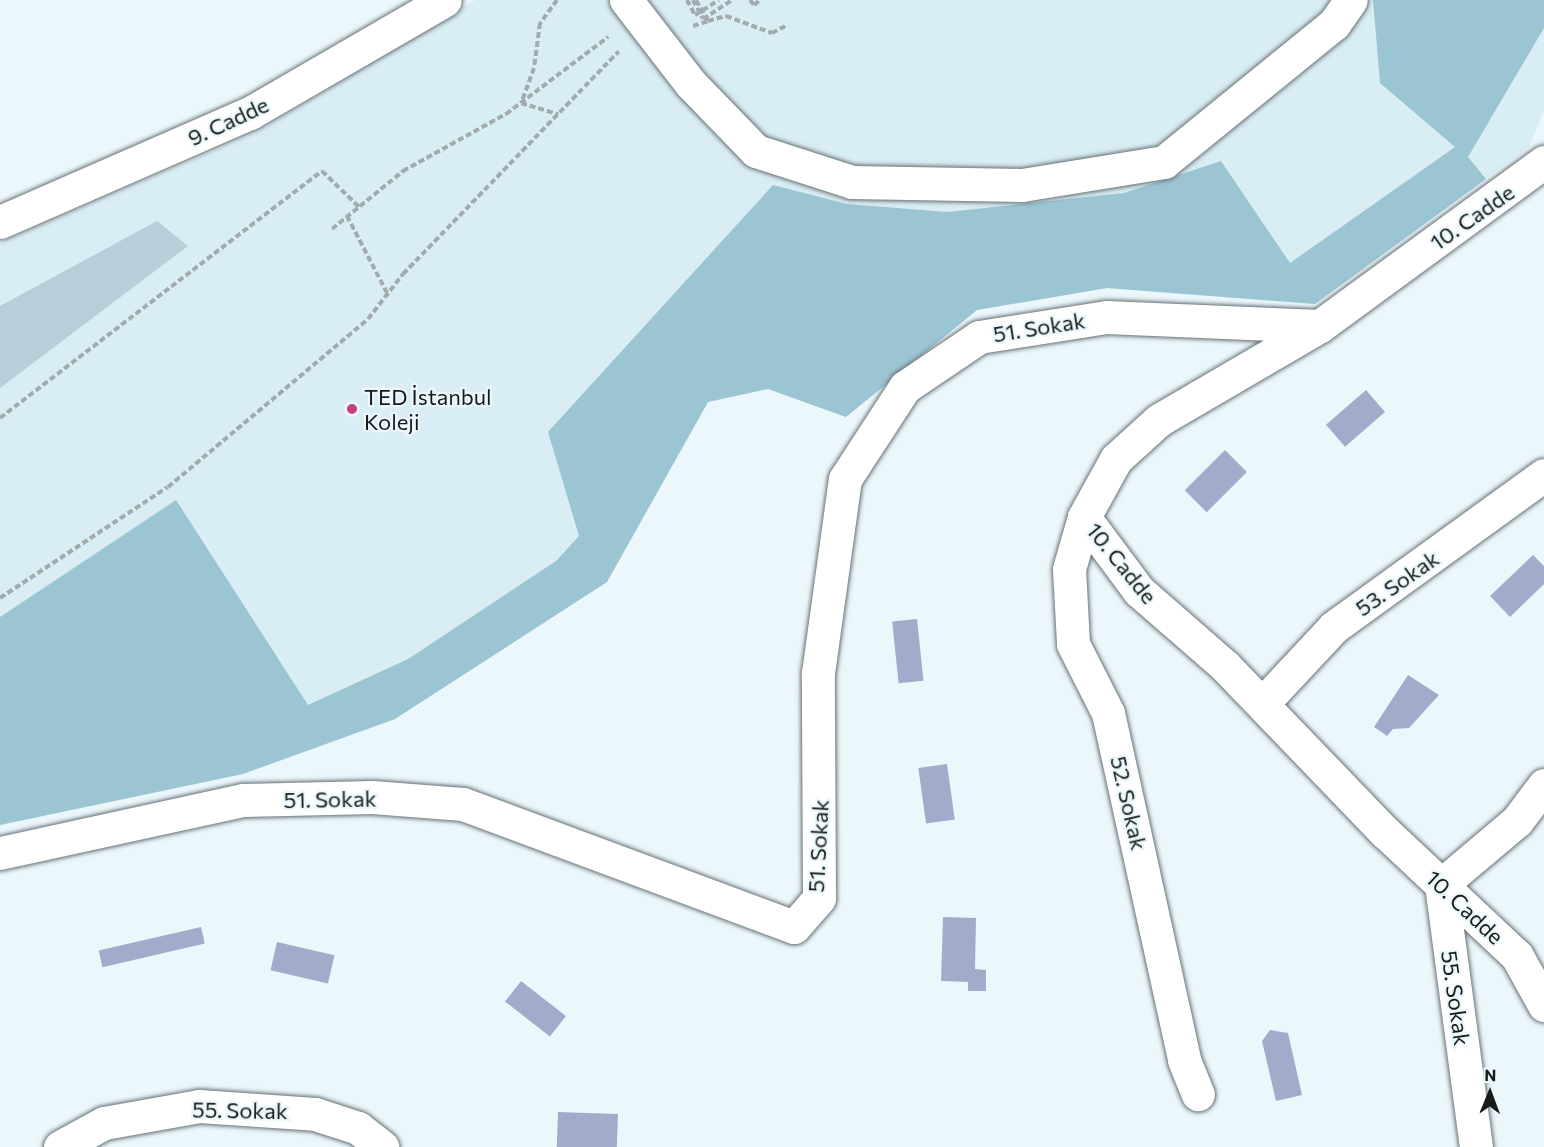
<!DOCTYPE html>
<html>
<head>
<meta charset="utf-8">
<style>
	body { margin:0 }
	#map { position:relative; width:1544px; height:1147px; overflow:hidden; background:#ebf7fb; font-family:Commissioner,sans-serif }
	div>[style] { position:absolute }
	.built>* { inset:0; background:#d9edf4 }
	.green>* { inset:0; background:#b6cfd8 }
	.forest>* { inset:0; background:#9cc5d3 }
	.water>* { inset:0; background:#a3abcb; transform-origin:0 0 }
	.path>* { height:4px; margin-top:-2px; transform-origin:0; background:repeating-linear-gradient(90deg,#a2abae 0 6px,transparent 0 9px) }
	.roads { filter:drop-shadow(0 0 2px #687276) drop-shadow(0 0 2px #687276) }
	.minor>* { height:33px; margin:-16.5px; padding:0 16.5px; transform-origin:16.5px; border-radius:16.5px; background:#fff }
	.dots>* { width:16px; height:16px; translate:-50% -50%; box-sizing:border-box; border:3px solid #ebf7fb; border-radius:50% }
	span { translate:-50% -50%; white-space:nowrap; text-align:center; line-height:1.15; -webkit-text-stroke:4.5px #ebf7fb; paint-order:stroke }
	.street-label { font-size:22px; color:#171b1c }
	.poi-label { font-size:22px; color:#171b1c }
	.left { translate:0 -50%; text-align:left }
	.north { position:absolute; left:1460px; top:1063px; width:60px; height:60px; -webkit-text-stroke:4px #ebf7fb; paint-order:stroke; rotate:1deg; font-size:16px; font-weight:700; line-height:24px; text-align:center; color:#171b1c }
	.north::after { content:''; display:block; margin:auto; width:21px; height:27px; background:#171b1c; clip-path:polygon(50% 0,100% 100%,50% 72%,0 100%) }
</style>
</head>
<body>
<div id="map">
	<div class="built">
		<div style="clip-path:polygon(475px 0,1544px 0,1544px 110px,1529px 147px,1315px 304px,1107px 288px,977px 310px,846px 417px,768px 389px,708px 402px,607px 582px,395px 719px,243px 774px,0 825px,0 243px,258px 132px)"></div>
	</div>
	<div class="green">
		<div style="clip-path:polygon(157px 221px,188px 246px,0 388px,0 306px)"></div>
	</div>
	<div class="forest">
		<div style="clip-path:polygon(1373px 0,1544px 0,1544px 28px,1468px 157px,1486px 179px,1315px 304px,1107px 288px,977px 310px,846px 417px,768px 389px,708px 402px,607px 582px,395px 719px,243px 774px,0 825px,0 617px,176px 500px,308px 705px,408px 659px,556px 561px,579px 536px,548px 432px,773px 185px,847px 204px,947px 212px,1124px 193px,1221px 161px,1290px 263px,1455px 147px,1380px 83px)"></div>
	</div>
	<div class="water">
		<div style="left:1366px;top:390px;width:29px;height:53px;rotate:49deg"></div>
		<div style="left:1225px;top:450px;width:31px;height:57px;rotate:45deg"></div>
		<div style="clip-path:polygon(1533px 555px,1544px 566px,1544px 584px,1510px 617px,1490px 596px)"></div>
		<div style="left:917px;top:619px;width:62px;height:25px;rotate:84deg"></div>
		<div style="clip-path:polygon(1408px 675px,1439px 695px,1409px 728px,1393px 729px,1387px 736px,1374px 727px)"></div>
		<div style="left:947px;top:764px;width:56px;height:29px;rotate:82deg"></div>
		<div style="clip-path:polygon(943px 917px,976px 918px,975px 969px,986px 970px,986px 991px,968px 991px,968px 982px,941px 981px)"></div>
		<div style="left:201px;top:927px;width:17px;height:105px;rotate:77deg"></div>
		<div style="left:277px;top:942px;width:59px;height:29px;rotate:13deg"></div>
		<div style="left:521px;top:981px;width:57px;height:26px;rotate:38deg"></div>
		<div style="clip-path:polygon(1270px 1030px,1288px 1033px,1302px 1095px,1276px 1101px,1262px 1041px)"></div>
		<div style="left:558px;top:1112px;width:60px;height:35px;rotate:2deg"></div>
	</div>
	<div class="path">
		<div style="left:557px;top:0;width:29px;rotate:126deg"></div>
		<div style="left:540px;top:23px;width:45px;rotate:97.6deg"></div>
		<div style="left:534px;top:68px;width:37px;rotate:110deg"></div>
		<div style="left:521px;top:103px;width:39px;rotate:17deg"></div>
		<div style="left:687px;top:0;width:17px;rotate:62deg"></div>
		<div style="left:695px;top:15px;width:28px;rotate:-32deg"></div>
		<div style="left:693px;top:0;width:21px;rotate:62deg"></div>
		<div style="left:703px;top:19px;width:35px;rotate:-33deg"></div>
		<div style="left:750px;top:0;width:6px;rotate:51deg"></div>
		<div style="left:754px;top:5px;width:8px;rotate:-40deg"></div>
		<div style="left:708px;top:21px;width:19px;rotate:-16deg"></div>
		<div style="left:726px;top:16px;width:49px;rotate:20.3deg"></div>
		<div style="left:772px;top:33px;width:15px;rotate:-28deg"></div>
		<div style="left:693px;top:26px;width:16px;rotate:-18deg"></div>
		<div style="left:708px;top:21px;width:24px;rotate:-120deg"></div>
		<div style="left:347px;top:216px;width:87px;rotate:62.5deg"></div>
		<div style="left:332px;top:229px;width:92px;rotate:-39.2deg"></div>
		<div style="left:403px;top:171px;width:118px;rotate:-29deg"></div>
		<div style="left:506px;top:114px;width:128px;rotate:-37deg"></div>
		<div style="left:0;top:418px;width:406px;rotate:-37.5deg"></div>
		<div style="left:322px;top:171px;width:52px;rotate:44.2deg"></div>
		<div style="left:0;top:598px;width:201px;rotate:-33.5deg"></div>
		<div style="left:168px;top:487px;width:261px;rotate:-40deg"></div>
		<div style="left:368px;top:319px;width:57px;rotate:-52.1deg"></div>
		<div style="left:403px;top:274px;width:310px;rotate:-45.9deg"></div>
	</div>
	<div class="roads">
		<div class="minor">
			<div style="left:626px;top:0;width:106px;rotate:52.3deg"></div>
			<div style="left:691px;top:84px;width:93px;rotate:45.9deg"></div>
			<div style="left:756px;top:151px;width:101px;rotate:17.9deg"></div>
			<div style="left:852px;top:182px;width:170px;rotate:1deg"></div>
			<div style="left:1022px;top:185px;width:144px;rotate:-9.2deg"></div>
			<div style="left:1164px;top:162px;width:219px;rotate:-39.1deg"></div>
			<div style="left:1334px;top:24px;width:29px;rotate:-55deg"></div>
			<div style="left:1544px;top:162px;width:278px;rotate:143.8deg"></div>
			<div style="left:1320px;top:326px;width:186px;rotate:149.7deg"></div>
			<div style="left:1159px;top:420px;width:58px;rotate:137.8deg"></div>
			<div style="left:1116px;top:459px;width:66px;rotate:118.9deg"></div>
			<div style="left:1084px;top:517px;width:92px;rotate:53.4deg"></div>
			<div style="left:1139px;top:591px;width:114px;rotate:41.1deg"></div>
			<div style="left:1225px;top:666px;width:231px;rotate:46.1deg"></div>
			<div style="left:1385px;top:832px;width:181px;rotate:43.2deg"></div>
			<div style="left:1517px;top:956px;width:56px;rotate:61.1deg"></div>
			<div style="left:0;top:222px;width:273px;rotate:-23.6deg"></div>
			<div style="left:250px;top:113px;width:225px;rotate:-30.1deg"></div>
			<div style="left:1084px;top:517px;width:54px;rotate:106.1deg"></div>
			<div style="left:1069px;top:569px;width:75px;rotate:86.9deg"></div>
			<div style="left:1073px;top:644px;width:77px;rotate:63.1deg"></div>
			<div style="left:1108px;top:713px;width:355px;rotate:77.6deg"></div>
			<div style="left:1184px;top:1060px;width:37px;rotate:68deg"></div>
			<div style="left:1262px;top:704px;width:105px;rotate:-46.9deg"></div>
			<div style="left:1334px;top:627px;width:259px;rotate:-35.9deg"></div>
			<div style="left:0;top:853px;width:249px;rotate:-12.3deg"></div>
			<div style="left:243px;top:800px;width:129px;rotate:-1.3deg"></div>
			<div style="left:372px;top:797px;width:91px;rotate:4.4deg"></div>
			<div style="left:463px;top:804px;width:353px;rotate:20.4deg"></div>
			<div style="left:794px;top:927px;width:38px;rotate:-49deg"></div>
			<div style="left:819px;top:898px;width:225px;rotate:-90.3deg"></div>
			<div style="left:818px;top:673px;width:196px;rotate:-82.1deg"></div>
			<div style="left:845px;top:479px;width:110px;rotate:-56.9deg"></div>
			<div style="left:905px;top:387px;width:89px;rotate:-34deg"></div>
			<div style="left:979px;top:337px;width:129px;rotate:-8.9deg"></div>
			<div style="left:1106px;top:317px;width:214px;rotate:2.4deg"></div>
			<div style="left:60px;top:1147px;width:50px;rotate:-28.6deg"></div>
			<div style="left:104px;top:1123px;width:97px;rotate:-10.1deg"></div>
			<div style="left:199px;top:1106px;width:116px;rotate:3.9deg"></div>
			<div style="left:315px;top:1114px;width:45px;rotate:18deg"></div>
			<div style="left:358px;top:1128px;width:31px;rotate:38deg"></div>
			<div style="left:1476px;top:1147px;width:264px;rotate:-97.6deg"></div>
			<div style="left:1441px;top:885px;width:99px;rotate:-40.1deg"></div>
			<div style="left:1517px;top:821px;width:45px;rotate:-53.1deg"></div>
		</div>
	</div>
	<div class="dots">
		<div style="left:352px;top:409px;background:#c53f7f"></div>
	</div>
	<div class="street-label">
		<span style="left:228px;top:121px;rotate:-25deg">9. Cadde</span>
		<span style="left:1472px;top:217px;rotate:-35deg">10. Cadde</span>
		<span style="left:1039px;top:327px;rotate:-9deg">51. Sokak</span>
		<span style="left:1122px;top:563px;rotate:51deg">10. Cadde</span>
		<span style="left:1397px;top:583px;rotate:-35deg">53. Sokak</span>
		<span style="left:330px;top:799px;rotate:-1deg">51. Sokak</span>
		<span style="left:1129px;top:803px;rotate:77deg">52. Sokak</span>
		<span style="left:818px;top:846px;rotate:-87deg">51. Sokak</span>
		<span style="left:1465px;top:907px;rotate:43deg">10. Cadde</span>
		<span style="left:1456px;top:998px;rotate:82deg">55. Sokak</span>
		<span style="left:240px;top:1110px;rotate:1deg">55. Sokak</span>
	</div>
	<div class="poi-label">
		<span class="left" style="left:364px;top:409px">TED İstanbul<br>Koleji</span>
	</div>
	<div class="north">N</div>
</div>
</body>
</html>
